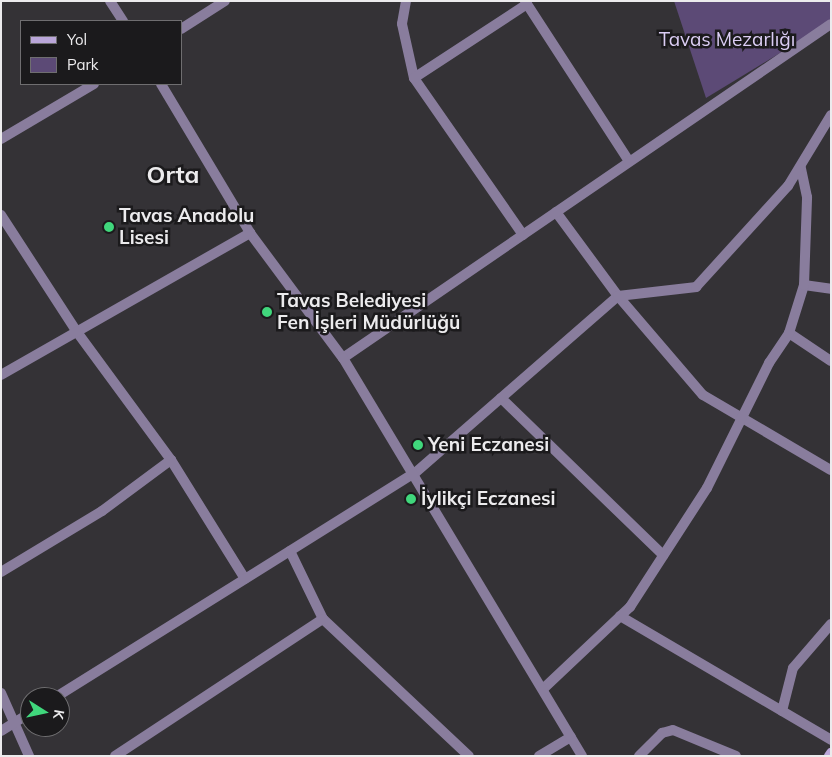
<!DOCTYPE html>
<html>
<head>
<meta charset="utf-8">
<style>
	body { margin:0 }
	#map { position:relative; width:832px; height:757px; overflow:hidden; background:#343236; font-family:Mulish,sans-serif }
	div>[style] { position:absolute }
	.green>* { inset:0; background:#5c4a76 }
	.minor>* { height:10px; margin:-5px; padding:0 5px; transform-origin:5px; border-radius:5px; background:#897d9d }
	.tertiary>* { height:10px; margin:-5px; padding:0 5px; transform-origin:5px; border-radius:5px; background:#897d9d }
	.secondary>* { height:10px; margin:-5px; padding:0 5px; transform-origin:5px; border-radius:5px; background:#baa6d9 }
	.dots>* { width:14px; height:14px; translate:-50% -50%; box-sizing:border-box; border:2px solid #1b1a1c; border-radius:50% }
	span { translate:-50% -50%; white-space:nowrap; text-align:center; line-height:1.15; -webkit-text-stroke:5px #1b1a1c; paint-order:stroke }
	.park-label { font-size:19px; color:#dbcdf4 }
	.poi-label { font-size:19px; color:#ecebed; font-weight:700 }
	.left { translate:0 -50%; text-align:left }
	.district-label { font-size:24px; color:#ecebed; font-weight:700 }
	.frame { position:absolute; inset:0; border:2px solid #ecebed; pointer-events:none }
	.legend { position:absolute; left:20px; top:20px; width:162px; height:65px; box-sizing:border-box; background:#1b1a1c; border:1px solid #6f6e70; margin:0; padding:6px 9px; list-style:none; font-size:15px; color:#ecebed }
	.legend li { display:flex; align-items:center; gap:10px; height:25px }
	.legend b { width:25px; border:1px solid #6f6e70 }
	.north { position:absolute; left:20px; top:687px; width:50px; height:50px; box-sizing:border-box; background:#1b1a1c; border:1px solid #6f6e70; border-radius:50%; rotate:100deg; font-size:14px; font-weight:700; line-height:20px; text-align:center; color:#ecebed }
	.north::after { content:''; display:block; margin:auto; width:18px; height:22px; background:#40d77c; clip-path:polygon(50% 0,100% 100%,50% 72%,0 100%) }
</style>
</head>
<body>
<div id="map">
	<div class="green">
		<div style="clip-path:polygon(674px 1px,831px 1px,831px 22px,706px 98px)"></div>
	</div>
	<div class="minor">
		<div style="left:406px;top:1px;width:23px;rotate:100deg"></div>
		<div style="left:402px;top:24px;width:55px;rotate:77.5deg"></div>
		<div style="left:414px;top:78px;width:191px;rotate:55.2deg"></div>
		<div style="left:525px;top:1px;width:191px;rotate:57deg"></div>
		<div style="left:181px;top:29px;width:52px;rotate:-32.5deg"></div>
		<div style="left:414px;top:78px;width:135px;rotate:-33.2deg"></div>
		<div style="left:1px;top:139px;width:108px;rotate:-30.6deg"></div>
		<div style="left:556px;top:212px;width:104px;rotate:53.6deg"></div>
		<div style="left:618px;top:296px;width:130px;rotate:49.4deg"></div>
		<div style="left:703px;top:395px;width:148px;rotate:30.4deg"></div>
		<div style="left:1px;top:215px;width:140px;rotate:57deg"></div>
		<div style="left:77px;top:332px;width:159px;rotate:53.7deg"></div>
		<div style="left:171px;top:460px;width:140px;rotate:58.1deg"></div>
		<div style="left:804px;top:285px;width:27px;rotate:8deg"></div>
		<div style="left:789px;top:333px;width:50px;rotate:33.7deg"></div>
		<div style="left:343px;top:358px;width:591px;rotate:-34.39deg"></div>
		<div style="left:501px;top:398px;width:226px;rotate:44.1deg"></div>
		<div style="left:290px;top:551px;width:76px;rotate:64.1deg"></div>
		<div style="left:323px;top:619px;width:200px;rotate:43.2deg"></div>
		<div style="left:1px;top:572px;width:118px;rotate:-31.1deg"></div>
		<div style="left:102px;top:511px;width:86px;rotate:-36.5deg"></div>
		<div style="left:620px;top:616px;width:245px;rotate:30.4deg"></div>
		<div style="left:543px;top:689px;width:120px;rotate:-43.3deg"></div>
		<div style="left:630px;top:607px;width:142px;rotate:-57.1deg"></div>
		<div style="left:707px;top:488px;width:140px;rotate:-63.6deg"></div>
		<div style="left:769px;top:363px;width:36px;rotate:-56deg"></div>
		<div style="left:789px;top:333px;width:50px;rotate:-72.6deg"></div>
		<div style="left:804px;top:285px;width:88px;rotate:-88deg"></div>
		<div style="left:807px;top:197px;width:30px;rotate:-102deg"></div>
		<div style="left:1px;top:693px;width:69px;rotate:66deg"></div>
		<div style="left:56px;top:697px;width:423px;rotate:-32deg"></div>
		<div style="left:415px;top:473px;width:269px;rotate:-41.1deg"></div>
		<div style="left:618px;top:296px;width:79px;rotate:-6.6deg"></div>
		<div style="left:696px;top:287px;width:137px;rotate:-47.7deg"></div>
		<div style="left:788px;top:186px;width:83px;rotate:-58.8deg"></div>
		<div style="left:782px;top:711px;width:44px;rotate:-75.7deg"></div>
		<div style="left:793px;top:668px;width:58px;rotate:-49.2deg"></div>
		<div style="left:1px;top:731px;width:34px;rotate:-32deg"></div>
		<div style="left:115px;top:756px;width:249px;rotate:-33.4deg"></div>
		<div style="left:539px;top:756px;width:37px;rotate:-31deg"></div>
		<div style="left:639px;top:756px;width:33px;rotate:-45deg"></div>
		<div style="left:662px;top:733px;width:11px;rotate:-15deg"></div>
		<div style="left:673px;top:730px;width:68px;rotate:22.4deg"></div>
	</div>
	<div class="tertiary">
		<div style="left:110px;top:1px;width:24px;rotate:57deg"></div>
		<div style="left:161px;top:84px;width:174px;rotate:59.1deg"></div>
		<div style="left:250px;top:233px;width:156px;rotate:53.4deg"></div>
		<div style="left:343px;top:358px;width:464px;rotate:59deg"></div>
		<div style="left:1px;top:375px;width:287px;rotate:-29.7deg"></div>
	</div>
	<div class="secondary">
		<div style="left:829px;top:756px;width:4px;rotate:-56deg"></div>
	</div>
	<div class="dots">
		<div style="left:109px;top:227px;background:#40d77c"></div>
		<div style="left:267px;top:312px;background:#40d77c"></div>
		<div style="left:418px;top:445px;background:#40d77c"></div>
		<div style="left:411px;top:499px;background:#40d77c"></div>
	</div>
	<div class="park-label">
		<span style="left:727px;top:40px">Tavas Mezarlığı</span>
	</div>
	<div class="poi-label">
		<span class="left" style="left:119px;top:227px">Tavas Anadolu<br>Lisesi</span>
		<span class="left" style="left:277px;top:312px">Tavas Belediyesi<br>Fen İşleri Müdürlüğü</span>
		<span class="left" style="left:428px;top:445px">Yeni Eczanesi</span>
		<span class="left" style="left:421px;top:499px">İylikçi Eczanesi</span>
	</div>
	<div class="district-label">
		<span style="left:173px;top:175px">Orta</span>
	</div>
	<div class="frame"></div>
	<ul class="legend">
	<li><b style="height:6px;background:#baa6d9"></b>Yol</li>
	<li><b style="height:14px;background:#5c4a76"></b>Park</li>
	</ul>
	<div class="north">K</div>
</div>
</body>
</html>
